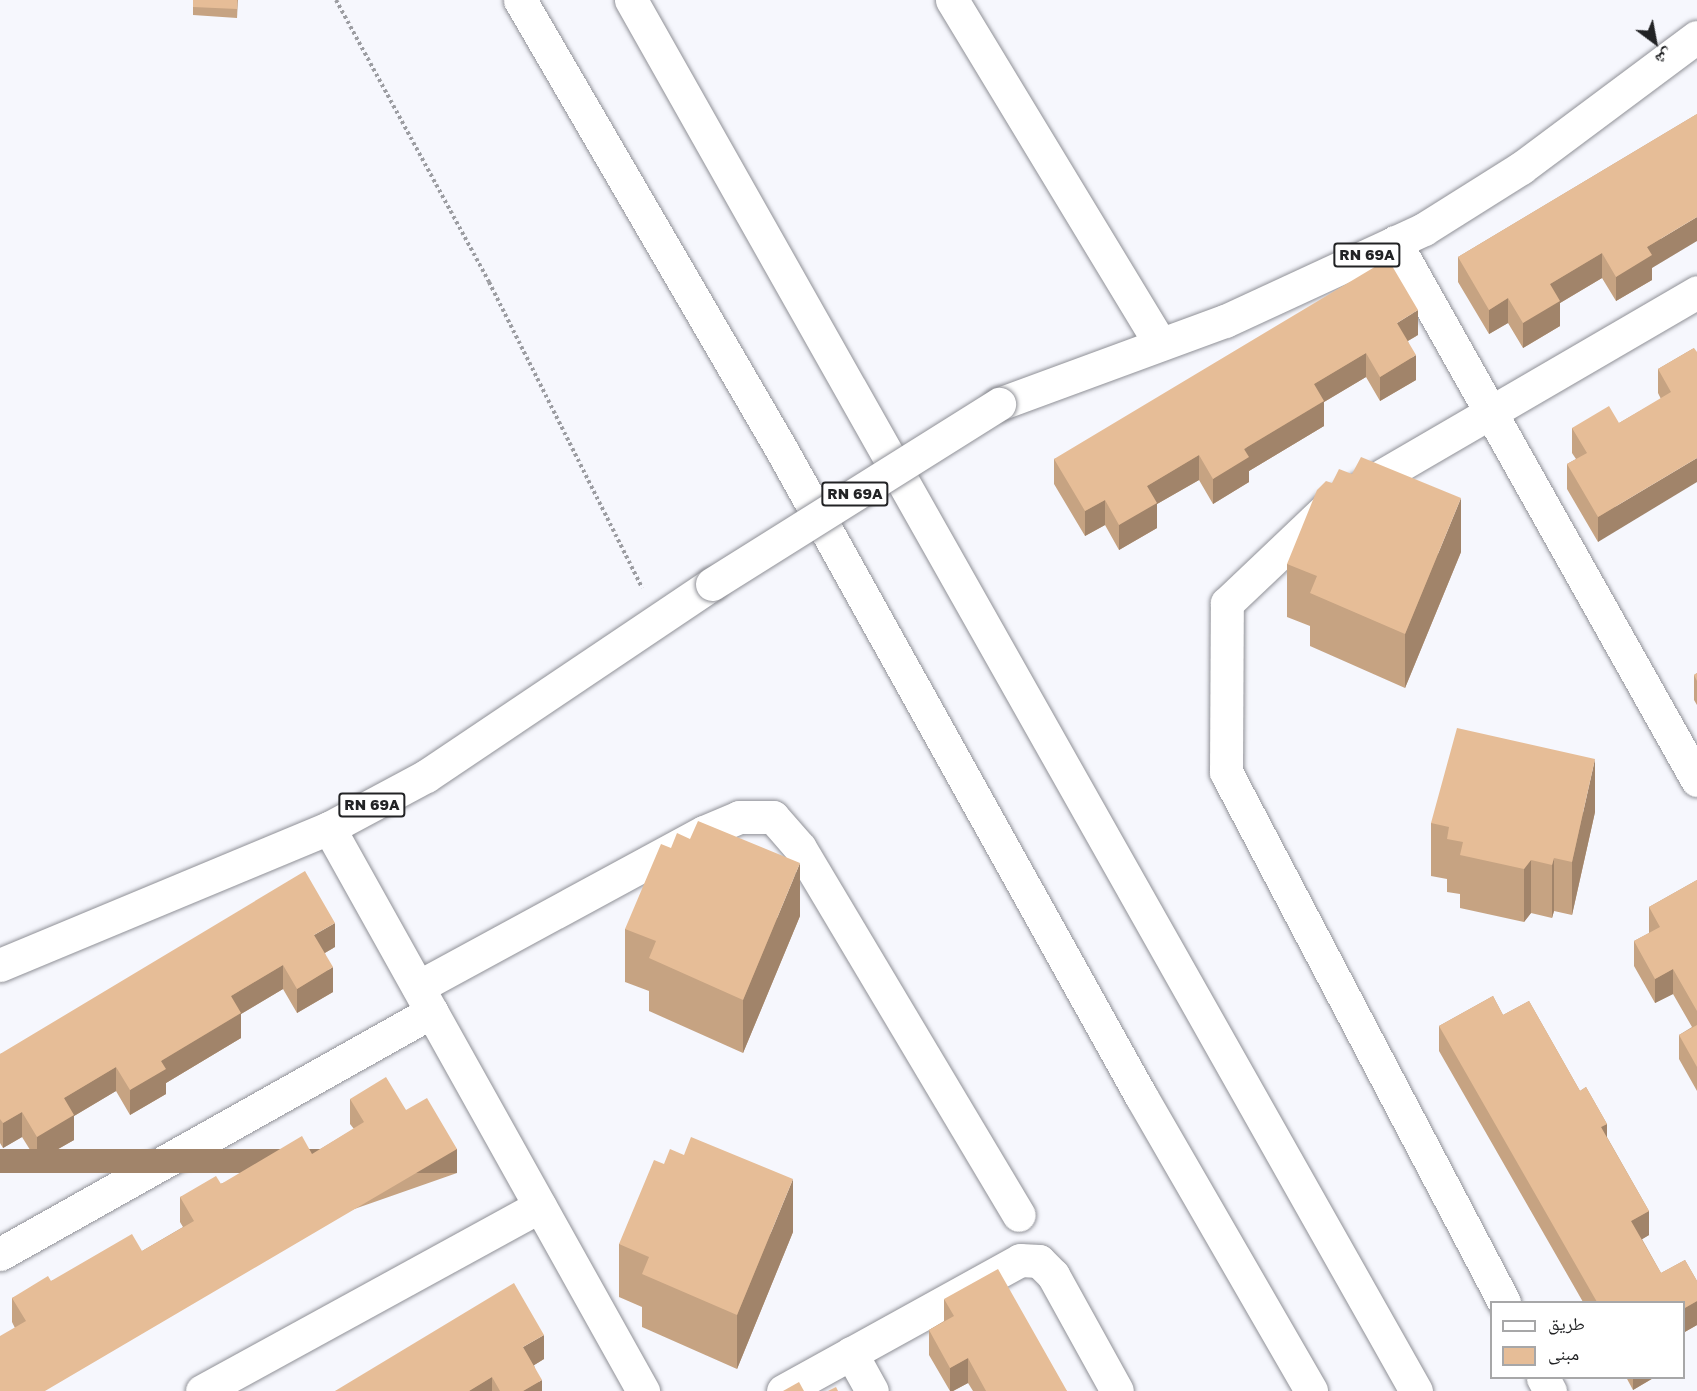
<!DOCTYPE html>
<html>
<head>
<meta charset="utf-8">
<style>
	body { margin:0 }
	#map { position:relative; width:1697px; height:1391px; overflow:hidden; background:#f6f7fd; font-family:"Golos Text","Noto Naskh Arabic",sans-serif }
	div>[style] { position:absolute }
	.path>* { height:4px; margin-top:-2px; transform-origin:0; background:repeating-linear-gradient(90deg,#9c9da2 0 3px,transparent 0 6px) }
	.roads { filter:drop-shadow(0 0 2px #909197) drop-shadow(0 0 2px #909197) }
	.minor>* { height:33px; margin:-16.5px; padding:0 16.5px; transform-origin:16.5px; border-radius:16.5px; background:#fff }
	.major>* { height:33px; margin:-16.5px; padding:0 16.5px; transform-origin:16.5px; border-radius:16.5px; background:#fff }
	.highway>* { height:33px; margin:-16.5px; padding:0 16.5px; transform-origin:16.5px; border-radius:16.5px; background:#fff }
	.bridges { filter:drop-shadow(0 0 2px #909197) drop-shadow(0 0 2px #909197) }
	.major-bridge>* { height:33px; margin:-16.5px; padding:0 16.5px; transform-origin:16.5px; border-radius:16.5px; background:#fff }
	.wall>* { inset:0; background:#c6a382 }
	.shaded-wall>* { inset:0; background:#a1846a; transform-origin:0 0 }
	.building>* { inset:0; background:#e6bd97 }
	span { translate:-50% -50%; white-space:nowrap; text-align:center; line-height:1.15; -webkit-text-stroke:4.5px #fff; paint-order:stroke }
	.shield-label span { padding:2px 4px; background:#fff; border:2px solid; border-radius:4px; -webkit-text-stroke-width:0 }
	.shield-label { font-size:15px; color:#222325; font-weight:700 }
	.legend { position:absolute; left:1490px; top:1301px; width:195px; height:78px; box-sizing:border-box; background:#fff; border:2px solid #a7a7a8; margin:0; padding:8px 10px; list-style:none; font-size:18px; color:#222325 }
	.legend li { display:flex; align-items:center; gap:12px; height:30px }
	.legend b { width:30px; border:2px solid #a7a7a8 }
	.north { position:absolute; left:1625px; top:12px; width:60px; height:60px; -webkit-text-stroke:4px #fff; paint-order:stroke; rotate:148deg; font-size:16px; font-weight:700; line-height:24px; text-align:center; color:#222325 }
	.north::after { content:''; display:block; margin:auto; width:21px; height:27px; background:#222325; clip-path:polygon(50% 0,100% 100%,50% 72%,0 100%) }
</style>
</head>
<body>
<div id="map">
	<div class="path">
		<div style="left:336px;top:0;width:321px;rotate:61.5deg"></div>
		<div style="left:489px;top:282px;width:342px;rotate:63.4deg"></div>
	</div>
	<div class="roads">
		<div class="minor">
			<div style="left:952px;top:0;width:402px;rotate:58.8deg"></div>
			<div style="left:1395px;top:242px;width:617px;rotate:60.69deg"></div>
			<div style="left:329px;top:828px;width:645px;rotate:60.85deg"></div>
			<div style="left:418px;top:987px;width:325px;rotate:-28.5deg"></div>
			<div style="left:704px;top:832px;width:38px;rotate:-23deg"></div>
			<div style="left:739px;top:817px;width:34px"></div>
			<div style="left:773px;top:817px;width:41px;rotate:48.9deg"></div>
			<div style="left:800px;top:848px;width:427px;rotate:59.2deg"></div>
			<div style="left:0;top:1254px;width:495px;rotate:-29.3deg"></div>
			<div style="left:1504px;top:1302px;width:598px;rotate:-117.68deg"></div>
			<div style="left:1226px;top:772px;width:169px;rotate:-89.7deg"></div>
			<div style="left:1227px;top:603px;width:139px;rotate:-43.5deg"></div>
			<div style="left:1328px;top:507px;width:427px;rotate:-30.2deg"></div>
			<div style="left:851px;top:1353px;width:43px;rotate:61.1deg"></div>
			<div style="left:1543px;top:1378px;width:15px;rotate:62deg"></div>
			<div style="left:202px;top:1391px;width:385px;rotate:-28.7deg"></div>
			<div style="left:783px;top:1391px;width:271px;rotate:-28.9deg"></div>
			<div style="left:1020px;top:1260px;width:19px;rotate:3deg"></div>
			<div style="left:1039px;top:1261px;width:20px;rotate:45deg"></div>
			<div style="left:1053px;top:1275px;width:132px;rotate:61.1deg"></div>
		</div>
		<div class="major">
			<div style="left:999px;top:404px;width:241px;rotate:-20.2deg"></div>
			<div style="left:1225px;top:321px;width:219px;rotate:-24.8deg"></div>
			<div style="left:1424px;top:229px;width:115px;rotate:-32.2deg"></div>
			<div style="left:1521px;top:168px;width:219px;rotate:-36.7deg"></div>
			<div style="left:0;top:965px;width:356px;rotate:-22.6deg"></div>
			<div style="left:329px;top:828px;width:110px;rotate:-28.2deg"></div>
			<div style="left:426px;top:776px;width:344px;rotate:-33.9deg"></div>
		</div>
		<div class="highway">
			<div style="left:520px;top:0;width:517px;rotate:59.82deg"></div>
			<div style="left:780px;top:447px;width:743px;rotate:60.92deg"></div>
			<div style="left:1141px;top:1096px;width:340px;rotate:60deg"></div>
			<div style="left:631px;top:0;width:1597px;rotate:60.56deg"></div>
		</div>
	</div>
	<div class="bridges">
		<div class="major-bridge">
			<div style="left:712px;top:584px;width:339px;rotate:-32.1deg"></div>
		</div>
	</div>
	<div class="wall">
		<div style="clip-path:polygon(193px 0,238px 0,237px 18px,193px 15px)"></div>
		<div style="clip-path:polygon(1697px 114px,1652px 268px,1652px 280px,1616px 301px,1602px 278px,1560px 303px,1560px 326px,1523px 348px,1508px 323px,1489px 334px,1458px 282px,1458px 257px)"></div>
		<div style="clip-path:polygon(1418px 335px,1408px 341px,1416px 380px,1380px 401px,1366px 377px,1324px 402px,1324px 426px,1249px 471px,1249px 482px,1213px 504px,1199px 480px,1157px 504px,1157px 528px,1119px 550px,1105px 525px,1085px 536px,1054px 484px,1054px 459px)"></div>
		<div style="clip-path:polygon(1694px 348px,1598px 542px,1567px 489px,1567px 464px,1576px 459px,1572px 453px,1572px 428px,1619px 423px,1661px 399px,1658px 393px,1658px 369px)"></div>
		<div style="clip-path:polygon(1461px 552px,1405px 688px,1310px 646px,1310px 626px,1287px 617px,1287px 564px)"></div>
		<div style="clip-path:polygon(1697px 673px,1697px 705px,1694px 700px,1694px 675px)"></div>
		<div style="clip-path:polygon(1595px 812px,1572px 915px,1554px 911px,1552px 918px,1531px 913px,1524px 922px,1460px 908px,1460px 894px,1447px 892px,1447px 879px,1431px 876px,1431px 823px)"></div>
		<div style="clip-path:polygon(1697px 880px,1697px 1091px,1679px 1059px,1679px 1035px,1692px 1027px,1673px 994px,1655px 1003px,1634px 966px,1634px 941px,1649px 933px,1649px 907px)"></div>
		<div style="clip-path:polygon(800px 916px,743px 1053px,649px 1011px,649px 991px,625px 982px,625px 929px)"></div>
		<div style="clip-path:polygon(335px 947px,325px 953px,333px 992px,297px 1013px,283px 989px,241px 1014px,241px 1038px,166px 1083px,166px 1094px,130px 1115px,116px 1091px,74px 1116px,74px 1140px,37px 1161px,22px 1137px,3px 1148px,0 1143px,0 1054px)"></div>
		<div style="clip-path:polygon(1493px 996px,1503px 1015px,1529px 1001px,1580px 1091px,1586px 1087px,1607px 1124px,1607px 1137px,1649px 1211px,1649px 1235px,1642px 1239px,1661px 1273px,1685px 1260px,1697px 1281px,1697px 1325px,1683px 1333px,1683px 1302px,1583px 1302px,1439px 1051px,1439px 1026px)"></div>
		<div style="clip-path:polygon(350px 1099px,406px 1110px,457px 1173px,15px 1328px,12px 1322px,12px 1298px,51px 1281px,142px 1251px,183px 1227px,180px 1222px,180px 1197px,312px 1154px,354px 1129px,350px 1124px)"></div>
		<div style="clip-path:polygon(793px 1232px,737px 1369px,642px 1327px,642px 1307px,619px 1297px,619px 1244px)"></div>
		<div style="clip-path:polygon(944px 1299px,1067px 1391px,973px 1391px,968px 1383px,953px 1391px,950px 1391px,929px 1355px,929px 1330px,944px 1321px)"></div>
		<div style="clip-path:polygon(544px 1359px,534px 1365px,542px 1391px,335px 1391px)"></div>
		<div style="clip-path:polygon(1626px 1377px,1655px 1377px,1633px 1390px)"></div>
	</div>
	<div class="shaded-wall">
		<div style="clip-path:polygon(1697px 217px,1697px 241px,1652px 268px,1652px 280px,1616px 301px,1616px 277px,1647px 247px)"></div>
		<div style="clip-path:polygon(1602px 253px,1602px 278px,1560px 303px,1560px 326px,1523px 348px,1523px 323px,1550px 284px)"></div>
		<div style="clip-path:polygon(1508px 298px,1508px 323px,1489px 334px,1489px 310px)"></div>
		<div style="clip-path:polygon(1418px 310px,1418px 335px,1397px 347px,1397px 323px)"></div>
		<div style="clip-path:polygon(1366px 353px,1366px 377px,1324px 402px,1324px 426px,1249px 471px,1249px 482px,1213px 504px,1213px 479px,1314px 384px)"></div>
		<div style="clip-path:polygon(1416px 355px,1416px 380px,1380px 401px,1380px 377px)"></div>
		<div style="clip-path:polygon(1199px 455px,1199px 480px,1157px 504px,1157px 528px,1119px 550px,1119px 525px,1147px 486px)"></div>
		<div style="clip-path:polygon(1697px 458px,1697px 482px,1598px 542px,1598px 517px)"></div>
		<div style="clip-path:polygon(1461px 498px,1461px 552px,1405px 688px,1405px 634px)"></div>
		<div style="clip-path:polygon(1105px 500px,1105px 525px,1085px 536px,1085px 511px)"></div>
		<div style="clip-path:polygon(1595px 759px,1595px 812px,1572px 915px,1572px 862px)"></div>
		<div style="clip-path:polygon(1554px 858px,1554px 911px,1552px 918px,1552px 865px)"></div>
		<div style="clip-path:polygon(1531px 860px,1531px 913px,1524px 922px,1524px 869px)"></div>
		<div style="clip-path:polygon(800px 863px,800px 916px,743px 1053px,743px 1000px)"></div>
		<div style="clip-path:polygon(335px 923px,335px 947px,314px 959px,314px 935px)"></div>
		<div style="clip-path:polygon(283px 965px,283px 989px,241px 1014px,241px 1038px,166px 1083px,166px 1094px,130px 1115px,130px 1090px,231px 996px)"></div>
		<div style="clip-path:polygon(333px 967px,333px 992px,297px 1013px,297px 989px)"></div>
		<div style="clip-path:polygon(1673px 969px,1673px 994px,1655px 1003px,1655px 979px)"></div>
		<div style="clip-path:polygon(116px 1067px,116px 1091px,74px 1116px,74px 1140px,37px 1161px,37px 1137px,64px 1098px)"></div>
		<div style="clip-path:polygon(22px 1112px,22px 1137px,3px 1148px,3px 1123px)"></div>
		<div style="clip-path:polygon(1607px 1124px,1607px 1148px,1601px 1127px)"></div>
		<div style="left:457px;top:1149px;width:24px;height:478px;rotate:90deg"></div>
		<div style="clip-path:polygon(793px 1179px,793px 1232px,737px 1369px,737px 1315px)"></div>
		<div style="clip-path:polygon(1649px 1211px,1649px 1235px,1631px 1246px,1631px 1221px)"></div>
		<div style="clip-path:polygon(1697px 1301px,1697px 1325px,1683px 1333px,1683px 1309px)"></div>
		<div style="clip-path:polygon(544px 1335px,544px 1359px,523px 1372px,523px 1347px)"></div>
		<div style="left:1683px;top:1336px;width:2px;height:25px"></div>
		<div style="clip-path:polygon(968px 1358px,968px 1383px,953px 1391px,950px 1391px,950px 1368px)"></div>
		<div style="clip-path:polygon(492px 1377px,492px 1391px,469px 1391px)"></div>
		<div style="clip-path:polygon(1633px 1377px,1655px 1377px,1633px 1390px)"></div>
		<div style="clip-path:polygon(542px 1380px,542px 1391px,523px 1391px)"></div>
	</div>
	<div class="building">
		<div style="clip-path:polygon(193px 0,237px 0,237px 9px,193px 7px)"></div>
		<div style="clip-path:polygon(1697px 114px,1697px 217px,1647px 247px,1652px 255px,1616px 277px,1602px 253px,1550px 284px,1560px 301px,1523px 323px,1508px 298px,1489px 310px,1458px 257px)"></div>
		<div style="clip-path:polygon(1388px 259px,1418px 310px,1397px 323px,1416px 355px,1380px 377px,1366px 353px,1314px 384px,1324px 401px,1244px 449px,1249px 457px,1213px 479px,1199px 455px,1147px 486px,1157px 503px,1119px 525px,1105px 500px,1085px 511px,1054px 459px)"></div>
		<div style="clip-path:polygon(1694px 348px,1697px 352px,1697px 458px,1598px 517px,1567px 464px,1587px 453px,1572px 428px,1609px 406px,1619px 423px,1671px 392px,1658px 369px)"></div>
		<div style="clip-path:polygon(1361px 457px,1461px 498px,1405px 634px,1310px 593px,1317px 576px,1287px 564px,1317px 490px,1326px 481px,1332px 483px,1339px 469px,1352px 474px)"></div>
		<div style="clip-path:polygon(1697px 673px,1697px 681px,1694px 675px)"></div>
		<div style="clip-path:polygon(1457px 728px,1595px 759px,1572px 862px,1554px 858px,1552px 865px,1531px 860px,1524px 869px,1460px 855px,1463px 842px,1447px 839px,1449px 827px,1431px 823px)"></div>
		<div style="clip-path:polygon(698px 821px,800px 863px,743px 1000px,649px 958px,656px 941px,625px 929px,661px 844px,671px 848px,677px 833px,690px 839px)"></div>
		<div style="clip-path:polygon(305px 871px,335px 923px,314px 935px,333px 967px,297px 989px,283px 965px,231px 996px,241px 1013px,161px 1061px,166px 1069px,130px 1090px,116px 1067px,64px 1098px,74px 1115px,37px 1137px,22px 1112px,3px 1123px,0 1119px,0 1054px)"></div>
		<div style="clip-path:polygon(1697px 880px,1697px 1011px,1673px 969px,1655px 979px,1634px 941px,1660px 927px,1649px 907px)"></div>
		<div style="clip-path:polygon(1493px 996px,1503px 1015px,1529px 1001px,1580px 1091px,1586px 1087px,1607px 1124px,1601px 1127px,1649px 1211px,1631px 1221px,1661px 1273px,1685px 1260px,1697px 1281px,1697px 1301px,1683px 1309px,1683px 1302px,1597px 1302px,1439px 1026px)"></div>
		<div style="clip-path:polygon(1697px 1025px,1697px 1067px,1679px 1035px)"></div>
		<div style="clip-path:polygon(386px 1077px,406px 1110px,427px 1098px,457px 1149px,45px 1391px,0 1391px,0 1336px,26px 1321px,12px 1298px,48px 1276px,51px 1281px,132px 1234px,142px 1251px,194px 1221px,180px 1197px,216px 1176px,221px 1184px,302px 1136px,312px 1154px,364px 1122px,350px 1099px)"></div>
		<div style="clip-path:polygon(691px 1137px,793px 1179px,737px 1315px,642px 1274px,649px 1257px,619px 1244px,654px 1160px,664px 1164px,670px 1149px,684px 1155px)"></div>
		<div style="clip-path:polygon(998px 1269px,1067px 1391px,986px 1391px,968px 1358px,950px 1368px,929px 1330px,954px 1316px,944px 1299px)"></div>
		<div style="clip-path:polygon(514px 1283px,544px 1335px,523px 1347px,542px 1380px,523px 1391px,500px 1391px,492px 1377px,469px 1391px,335px 1391px)"></div>
		<div style="clip-path:polygon(799px 1382px,804px 1391px,783px 1391px)"></div>
		<div style="clip-path:polygon(836px 1387px,838px 1391px,828px 1391px)"></div>
	</div>
	<div class="shield-label">
		<span style="left:1367px;top:255px">RN 69A</span>
		<span style="left:855px;top:494px">RN 69A</span>
		<span style="left:372px;top:805px">RN 69A</span>
	</div>
	<ul class="legend">
	<li><b style="height:8px;background:#fff"></b>طريق</li>
	<li><b style="height:16px;background:#e6bd97"></b>مبنى</li>
	</ul>
	<div class="north">ش</div>
</div>
</body>
</html>
